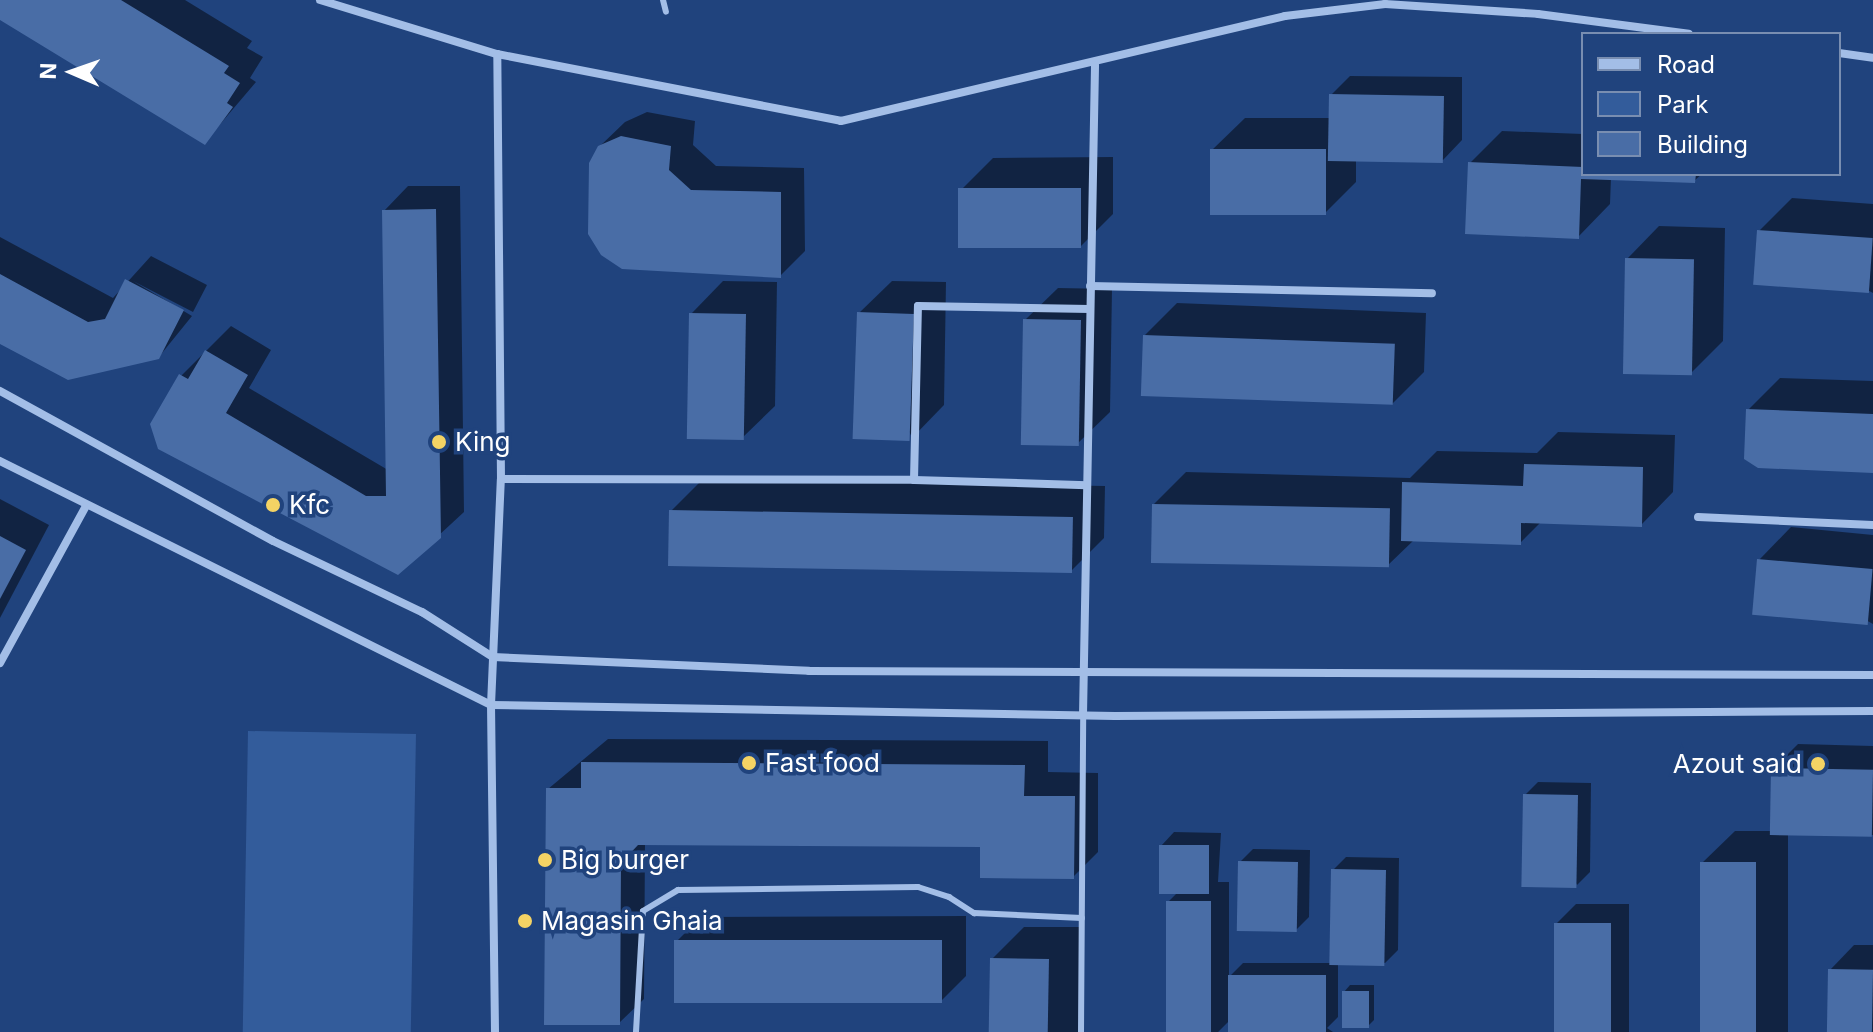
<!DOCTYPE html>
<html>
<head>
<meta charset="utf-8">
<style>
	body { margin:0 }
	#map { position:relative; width:1873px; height:1032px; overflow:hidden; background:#20437d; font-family:Inter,sans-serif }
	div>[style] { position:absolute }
	.green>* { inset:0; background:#335c9b; transform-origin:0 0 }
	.shadow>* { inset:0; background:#0007 }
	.building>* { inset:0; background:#496da6; transform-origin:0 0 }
	.service>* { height:6px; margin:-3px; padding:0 3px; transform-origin:3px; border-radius:3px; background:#a3bee7 }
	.minor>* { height:8px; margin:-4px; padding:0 4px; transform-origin:4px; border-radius:4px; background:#a3bee7 }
	.dots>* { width:22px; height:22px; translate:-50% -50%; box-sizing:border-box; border:4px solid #20437d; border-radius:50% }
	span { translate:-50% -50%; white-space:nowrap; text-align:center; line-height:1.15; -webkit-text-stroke:7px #20437d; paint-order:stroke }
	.poi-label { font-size:26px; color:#fff }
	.left { translate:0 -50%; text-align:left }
	.right { translate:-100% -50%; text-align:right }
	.legend { position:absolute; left:1581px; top:32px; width:260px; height:144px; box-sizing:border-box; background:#20437d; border:2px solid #798eb1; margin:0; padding:10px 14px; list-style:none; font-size:24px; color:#fff }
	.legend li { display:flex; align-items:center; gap:16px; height:40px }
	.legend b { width:40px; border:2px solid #798eb1 }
	.north { position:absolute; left:32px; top:32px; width:80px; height:80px; -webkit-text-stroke:6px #20437d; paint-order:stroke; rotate:272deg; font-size:22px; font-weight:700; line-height:32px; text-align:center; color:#fff }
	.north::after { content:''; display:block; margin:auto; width:28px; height:36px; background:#fff; clip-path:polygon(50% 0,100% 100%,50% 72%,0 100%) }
</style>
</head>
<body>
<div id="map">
	<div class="green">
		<div style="left:248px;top:731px;width:168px;height:301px;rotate:1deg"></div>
	</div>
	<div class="shadow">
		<div style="clip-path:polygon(0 0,185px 0,252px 41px,247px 48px,263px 57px,250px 78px,256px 82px,205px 142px,0 17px)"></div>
		<div style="clip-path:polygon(1350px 76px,1462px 77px,1462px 140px,1443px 160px,1356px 159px,1356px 182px,1324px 214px,1212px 150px,1245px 118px,1331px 118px,1331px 95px)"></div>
		<div style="clip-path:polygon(647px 112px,695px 121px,693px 145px,716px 166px,804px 168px,805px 251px,780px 276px,599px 147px,625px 122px)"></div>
		<div style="clip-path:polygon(1502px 131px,1583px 134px,1583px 174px,1702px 174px,1694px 181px,1611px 178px,1610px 204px,1578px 237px,1470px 163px)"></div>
		<div style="clip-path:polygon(1113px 157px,1113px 214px,1081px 246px,960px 191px,993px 158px)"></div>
		<div style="clip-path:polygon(408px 186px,460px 186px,464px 512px,398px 573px,181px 376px,231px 326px,271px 350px,249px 388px,388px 470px,384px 211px)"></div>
		<div style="clip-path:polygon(1792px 198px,1873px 204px,1873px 293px,1759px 231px)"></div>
		<div style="clip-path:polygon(1659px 226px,1725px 228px,1723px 341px,1691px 373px,1627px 259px)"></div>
		<div style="clip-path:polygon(0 237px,113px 298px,151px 256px,207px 285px,193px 312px,133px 281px,192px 316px,158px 358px,0 342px)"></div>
		<div style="clip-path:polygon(723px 281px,777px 282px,775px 406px,742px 438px,691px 314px)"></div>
		<div style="clip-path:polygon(892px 281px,946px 282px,944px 405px,912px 438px,859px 313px)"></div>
		<div style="clip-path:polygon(1058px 288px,1112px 289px,1110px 412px,1077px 444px,1025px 320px)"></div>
		<div style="clip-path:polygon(1177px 303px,1426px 313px,1424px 372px,1392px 404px,1145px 335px)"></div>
		<div style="clip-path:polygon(1780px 378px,1873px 381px,1873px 471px,1748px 410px)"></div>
		<div style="clip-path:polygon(1558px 432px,1675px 435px,1673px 492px,1641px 525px,1541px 522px,1520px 543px,1414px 540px,1387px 566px,1154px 504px,1186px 472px,1410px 478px,1437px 451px,1537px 453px)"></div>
		<div style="clip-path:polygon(703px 479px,1105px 486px,1104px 538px,1072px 570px,671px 511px)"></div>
		<div style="clip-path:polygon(0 499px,49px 525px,0 618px)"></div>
		<div style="clip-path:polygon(1791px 527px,1873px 535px,1873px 624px,1759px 560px)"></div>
		<div style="clip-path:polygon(608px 739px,1048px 741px,1048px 772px,1098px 773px,1098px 852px,1073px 877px,982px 845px,645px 843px,644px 999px,619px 1023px,548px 789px)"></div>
		<div style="clip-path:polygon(1798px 744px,1873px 746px,1873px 835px,1788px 833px,1788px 1032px,1702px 1032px,1702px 863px,1735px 831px,1772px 831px,1773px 769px)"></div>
		<div style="clip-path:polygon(1538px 782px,1591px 783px,1590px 872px,1577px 885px,1525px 795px)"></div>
		<div style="clip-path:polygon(1174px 832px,1221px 833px,1218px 882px,1229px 882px,1229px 977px,1243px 963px,1332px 963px,1333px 870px,1346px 857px,1399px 858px,1398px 950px,1385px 963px,1338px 963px,1338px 1017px,1327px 1028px,1333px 1032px,1280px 1032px,1230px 1020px,1218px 1032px,1168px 1032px,1168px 902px,1178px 892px,1161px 846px)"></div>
		<div style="clip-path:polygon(1253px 849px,1310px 850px,1309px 917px,1296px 930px,1240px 862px)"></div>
		<div style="clip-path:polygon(1576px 904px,1629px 904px,1629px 1032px,1556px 1032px,1556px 924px)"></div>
		<div style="clip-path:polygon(966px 916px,966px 976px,941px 1001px,676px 942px,701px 917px)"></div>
		<div style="clip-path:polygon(1024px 927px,1081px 927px,1079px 1032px,991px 1032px,992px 959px)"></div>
		<div style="clip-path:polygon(1854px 945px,1873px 945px,1873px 1032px,1828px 1032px,1830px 970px)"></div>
		<div style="clip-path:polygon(1350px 985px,1374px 985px,1374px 1020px,1368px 1026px,1344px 992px)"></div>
	</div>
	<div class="building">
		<div style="clip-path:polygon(0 0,121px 0,229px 66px,224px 73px,240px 83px,227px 103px,233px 107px,205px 145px,0 20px)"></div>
		<div style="left:1329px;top:94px;width:115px;height:67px;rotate:1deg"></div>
		<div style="clip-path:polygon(621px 136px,671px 146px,669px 170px,691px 190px,781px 192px,781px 278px,622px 269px,601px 255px,588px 234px,589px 163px,598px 146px)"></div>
		<div style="left:1210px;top:149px;width:116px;height:66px"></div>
		<div style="clip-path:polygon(1468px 162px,1583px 167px,1583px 174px,1696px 174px,1695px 183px,1581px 179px,1579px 239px,1465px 234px)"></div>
		<div style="left:1081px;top:188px;width:60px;height:123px;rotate:90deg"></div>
		<div style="clip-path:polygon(436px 209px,441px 538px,398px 575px,158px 449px,150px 424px,179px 374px,188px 379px,205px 350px,248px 375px,226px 413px,366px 496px,386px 496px,382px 210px)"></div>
		<div style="left:1757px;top:230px;width:116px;height:55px;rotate:4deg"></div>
		<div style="left:1625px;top:258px;width:69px;height:116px;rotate:1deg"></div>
		<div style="clip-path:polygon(0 274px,88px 322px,105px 319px,125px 279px,184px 310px,159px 359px,68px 380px,0 344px)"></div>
		<div style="left:857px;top:312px;width:57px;height:127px;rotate:2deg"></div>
		<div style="left:689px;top:313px;width:57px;height:126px;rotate:1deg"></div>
		<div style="left:1023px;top:319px;width:58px;height:126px;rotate:1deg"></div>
		<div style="left:1143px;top:335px;width:252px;height:61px;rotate:2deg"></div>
		<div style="clip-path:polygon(1746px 409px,1873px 414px,1873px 473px,1758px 468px,1744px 459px)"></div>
		<div style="clip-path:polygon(1524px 464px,1643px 467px,1642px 527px,1521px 523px,1521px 545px,1401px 541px,1402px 482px,1523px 486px)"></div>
		<div style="left:1152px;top:504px;width:238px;height:59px;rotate:1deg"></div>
		<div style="left:669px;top:510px;width:404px;height:56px;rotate:1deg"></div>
		<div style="clip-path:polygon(0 536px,26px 550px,0 599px)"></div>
		<div style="left:1757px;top:559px;width:116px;height:56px;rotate:5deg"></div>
		<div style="clip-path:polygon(581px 762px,1025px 765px,1024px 796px,1075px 796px,1074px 879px,980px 878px,980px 847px,638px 845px,621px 863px,620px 1025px,544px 1025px,546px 788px,581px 788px)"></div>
		<div style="left:1771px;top:768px;width:102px;height:67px;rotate:1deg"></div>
		<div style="left:1523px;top:794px;width:55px;height:93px;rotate:1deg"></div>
		<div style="left:1159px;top:845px;width:50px;height:49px"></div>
		<div style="left:1238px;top:861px;width:60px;height:70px;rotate:1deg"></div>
		<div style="left:1700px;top:862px;width:56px;height:170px"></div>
		<div style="left:1331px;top:869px;width:55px;height:96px;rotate:1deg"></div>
		<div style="left:1166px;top:901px;width:45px;height:131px"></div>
		<div style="left:1554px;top:923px;width:57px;height:109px"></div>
		<div style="left:942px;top:940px;width:63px;height:268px;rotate:90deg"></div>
		<div style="left:990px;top:958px;width:59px;height:74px;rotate:1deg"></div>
		<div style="left:1828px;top:969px;width:45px;height:63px;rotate:1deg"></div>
		<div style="left:1228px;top:975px;width:98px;height:57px"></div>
		<div style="left:1342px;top:991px;width:27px;height:37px"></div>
	</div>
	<div class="service">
		<div style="left:663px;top:0;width:12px;rotate:76deg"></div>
		<div style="left:636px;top:1032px;width:121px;rotate:-86.7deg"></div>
		<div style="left:643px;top:911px;width:41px;rotate:-31deg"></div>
		<div style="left:678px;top:890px;width:240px;rotate:-0.7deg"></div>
		<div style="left:918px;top:887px;width:33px;rotate:18deg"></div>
		<div style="left:949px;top:897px;width:30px;rotate:33deg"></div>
		<div style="left:974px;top:913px;width:108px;rotate:2.7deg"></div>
		<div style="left:1081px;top:1032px;width:317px;rotate:-89.6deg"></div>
	</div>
	<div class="minor">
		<div style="left:320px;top:0;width:185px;rotate:17deg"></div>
		<div style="left:497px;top:54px;width:350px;rotate:11deg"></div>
		<div style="left:841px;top:121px;width:456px;rotate:-13.3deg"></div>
		<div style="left:1285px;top:16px;width:101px;rotate:-6.8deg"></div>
		<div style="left:1385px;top:4px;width:153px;rotate:3.7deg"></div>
		<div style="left:1538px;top:14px;width:152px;rotate:7.5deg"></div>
		<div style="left:1839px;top:53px;width:34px;rotate:8deg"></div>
		<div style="left:1090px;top:286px;width:342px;rotate:1.2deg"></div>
		<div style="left:0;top:391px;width:311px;rotate:28.8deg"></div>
		<div style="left:273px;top:541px;width:165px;rotate:25.5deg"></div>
		<div style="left:422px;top:612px;width:84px;rotate:32.4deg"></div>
		<div style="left:493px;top:657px;width:316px;rotate:2.5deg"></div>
		<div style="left:809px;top:671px;width:1064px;rotate:0.22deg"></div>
		<div style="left:0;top:461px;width:548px;rotate:26.42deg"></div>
		<div style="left:491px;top:705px;width:624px;rotate:1.01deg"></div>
		<div style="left:1115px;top:716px;width:758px;rotate:-0.38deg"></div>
		<div style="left:501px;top:479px;width:413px;rotate:0.1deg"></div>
		<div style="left:914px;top:480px;width:174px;rotate:-88.7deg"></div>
		<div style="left:918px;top:306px;width:172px;rotate:1deg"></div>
		<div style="left:914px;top:480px;width:173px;rotate:1.7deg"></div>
		<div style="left:1698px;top:517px;width:175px;rotate:2.6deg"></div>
		<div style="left:0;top:663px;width:179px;rotate:-61.3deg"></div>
		<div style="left:1083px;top:715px;width:650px;rotate:-88.94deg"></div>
		<div style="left:495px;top:1032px;width:327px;rotate:-90.7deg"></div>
		<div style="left:491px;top:705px;width:226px;rotate:-87.5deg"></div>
		<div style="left:501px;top:479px;width:425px;rotate:-90.5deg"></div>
	</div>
	<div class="dots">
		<div style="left:439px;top:442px;background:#f4d364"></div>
		<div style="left:273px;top:505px;background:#f4d364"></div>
		<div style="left:749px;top:763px;background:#f4d364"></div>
		<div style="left:1818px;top:764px;background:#f4d364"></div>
		<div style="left:545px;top:860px;background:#f4d364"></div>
		<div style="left:525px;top:921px;background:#f4d364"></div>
	</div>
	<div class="poi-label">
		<span class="left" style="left:455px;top:442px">King</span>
		<span class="left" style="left:289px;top:505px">Kfc</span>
		<span class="left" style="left:765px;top:763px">Fast food</span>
		<span class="right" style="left:1802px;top:764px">Azout said</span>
		<span class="left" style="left:561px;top:860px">Big burger</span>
		<span class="left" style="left:541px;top:921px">Magasin Ghaia</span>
	</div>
	<ul class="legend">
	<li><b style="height:10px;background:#a3bee7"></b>Road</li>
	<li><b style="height:22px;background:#335c9b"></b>Park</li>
	<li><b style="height:22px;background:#496da6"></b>Building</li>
	</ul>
	<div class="north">N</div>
</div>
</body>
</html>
